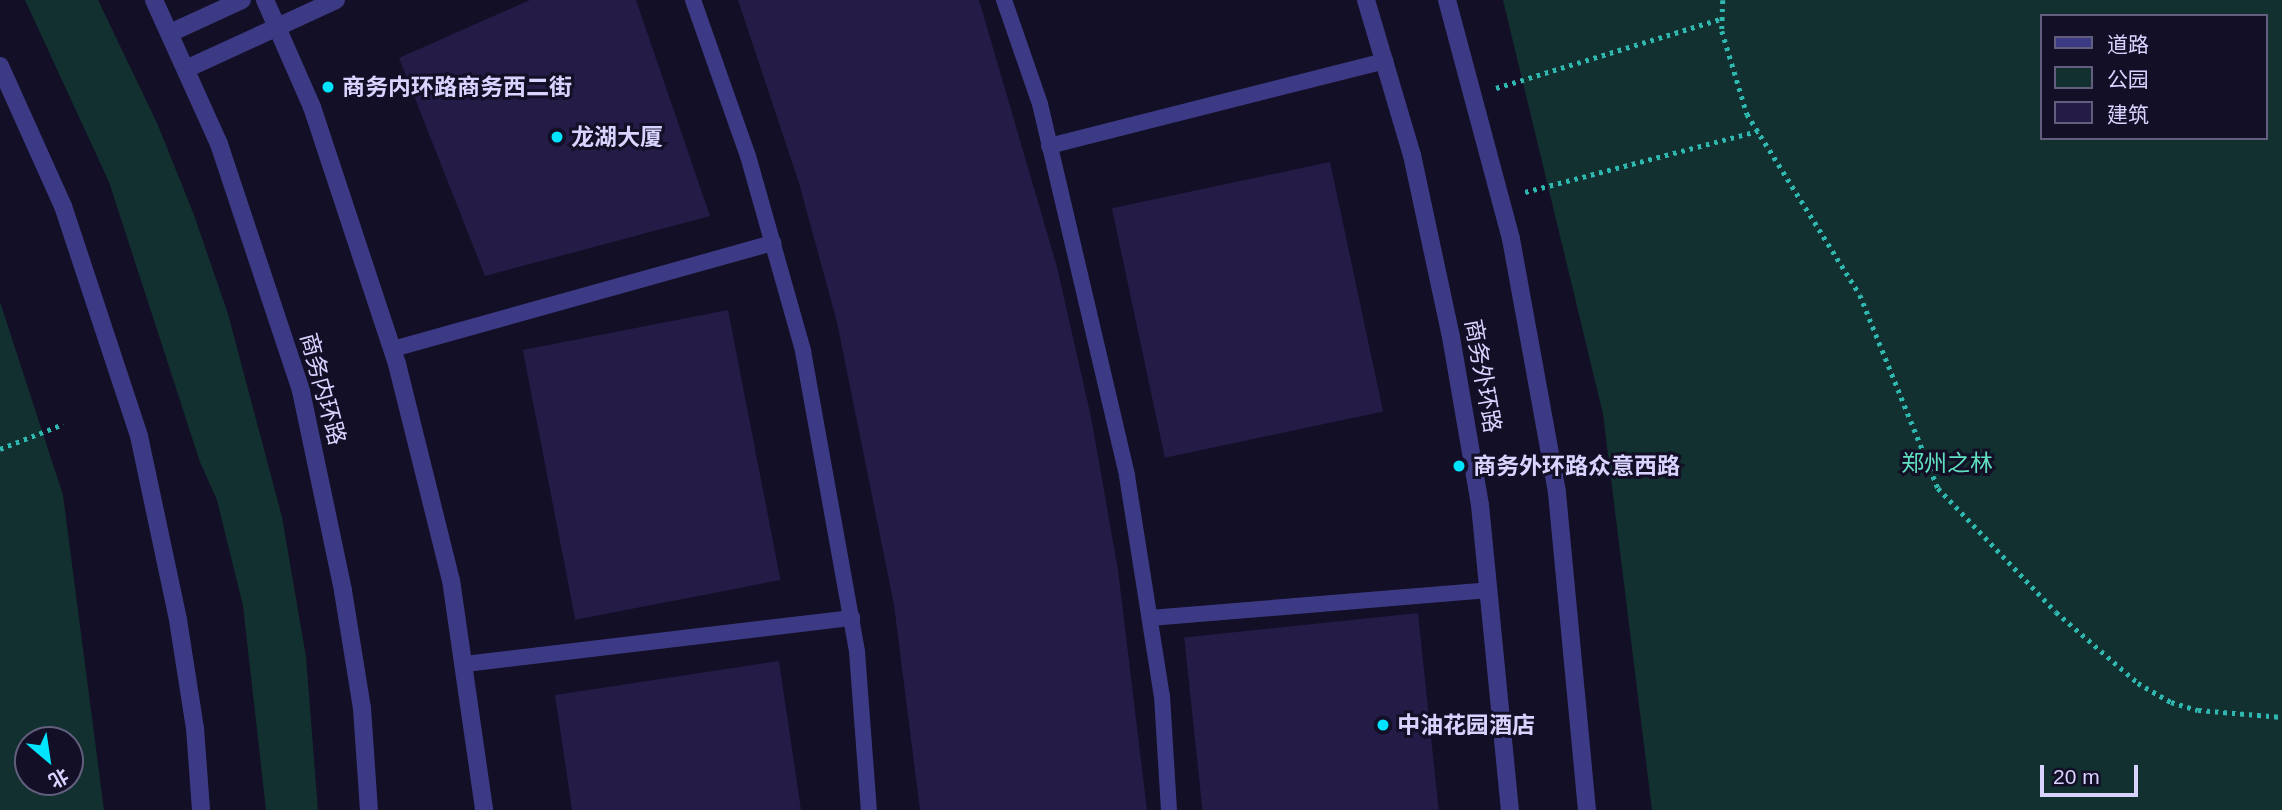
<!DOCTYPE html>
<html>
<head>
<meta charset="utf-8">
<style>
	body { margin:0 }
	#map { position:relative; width:2282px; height:810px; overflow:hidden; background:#130f26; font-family:Helvetica,"Noto Sans SC",sans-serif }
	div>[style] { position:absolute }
	.green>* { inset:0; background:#12302f }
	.building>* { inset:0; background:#241b47; transform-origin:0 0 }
	.path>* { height:4.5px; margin-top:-2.25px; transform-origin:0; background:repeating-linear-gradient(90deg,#2fb8b0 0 3.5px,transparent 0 8.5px) }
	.service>* { height:16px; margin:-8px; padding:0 8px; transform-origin:8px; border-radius:8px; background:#3d3a85 }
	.minor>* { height:18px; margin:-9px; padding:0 9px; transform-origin:9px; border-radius:9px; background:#3d3a85 }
	.tertiary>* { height:18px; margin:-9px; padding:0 9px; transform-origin:9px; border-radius:9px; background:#3d3a85 }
	.dots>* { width:19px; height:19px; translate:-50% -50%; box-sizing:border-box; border:4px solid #130f26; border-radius:50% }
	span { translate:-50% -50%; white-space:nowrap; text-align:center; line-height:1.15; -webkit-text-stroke:6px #130f26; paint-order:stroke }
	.poi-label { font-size:23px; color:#d9d4ff; font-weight:700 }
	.left { translate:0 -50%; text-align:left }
	.street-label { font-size:23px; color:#d9d4ff }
	.park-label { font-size:23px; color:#5fe0c0 }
	.legend { position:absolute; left:2040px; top:14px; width:228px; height:126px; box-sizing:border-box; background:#130f26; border:2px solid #625e7d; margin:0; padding:9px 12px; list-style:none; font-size:21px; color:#d9d4ff }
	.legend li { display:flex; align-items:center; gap:14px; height:35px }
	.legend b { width:35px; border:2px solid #625e7d }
	.north { position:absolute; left:14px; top:726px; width:70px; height:70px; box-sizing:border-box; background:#130f26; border:2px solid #625e7d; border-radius:50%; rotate:151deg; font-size:19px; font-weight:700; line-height:28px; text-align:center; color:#d9d4ff }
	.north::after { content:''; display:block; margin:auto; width:24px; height:32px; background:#00e5ff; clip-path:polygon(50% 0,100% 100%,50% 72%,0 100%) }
	.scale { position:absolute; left:2040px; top:765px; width:98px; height:32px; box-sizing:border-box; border:4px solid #d9d4ff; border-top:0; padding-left:9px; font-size:21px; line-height:24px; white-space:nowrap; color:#d9d4ff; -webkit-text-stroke:5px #130f26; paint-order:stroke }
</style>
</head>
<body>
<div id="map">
	<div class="green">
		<div style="clip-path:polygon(25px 0,98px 0,157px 123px,194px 215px,228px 314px,282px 517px,306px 657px,318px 810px,266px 810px,243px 606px,217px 500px,200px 462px,109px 182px)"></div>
		<div style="clip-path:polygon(evenodd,1503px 0,2282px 0,2282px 810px,1652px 810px,1603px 414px,1503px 0,2042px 16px,2266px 16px,2266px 138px,2042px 138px,2042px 16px)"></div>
		<div style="clip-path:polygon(evenodd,0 302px,63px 495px,104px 810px,0 810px,0 302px,70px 740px,70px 782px,28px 782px,28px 740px,70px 740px)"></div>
	</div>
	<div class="building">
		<div style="clip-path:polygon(530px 0,636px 0,710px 216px,485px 276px,399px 58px)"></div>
		<div style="clip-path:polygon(738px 0,979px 0,1057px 267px,1091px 417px,1118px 570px,1147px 810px,920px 810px,894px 605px,837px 322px,799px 183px)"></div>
		<div style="left:1330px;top:162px;width:255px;height:223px;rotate:78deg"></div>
		<div style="left:728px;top:310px;width:275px;height:209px;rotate:79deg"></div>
		<div style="left:1418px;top:613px;width:198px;height:235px;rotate:84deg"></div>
		<div style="clip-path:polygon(779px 661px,801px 810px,572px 810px,555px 695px)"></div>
	</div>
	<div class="path">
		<div style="left:1723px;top:0;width:31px;rotate:92deg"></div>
		<div style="left:1722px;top:31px;width:87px;rotate:73.2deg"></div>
		<div style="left:1747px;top:114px;width:213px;rotate:58deg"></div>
		<div style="left:1860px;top:295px;width:208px;rotate:68deg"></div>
		<div style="left:1938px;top:488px;width:171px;rotate:46.4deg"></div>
		<div style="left:2056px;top:612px;width:108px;rotate:40.9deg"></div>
		<div style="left:2138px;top:683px;width:38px;rotate:30deg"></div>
		<div style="left:2171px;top:702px;width:28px;rotate:17deg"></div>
		<div style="left:2198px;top:710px;width:84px;rotate:4.8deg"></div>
		<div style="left:1496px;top:88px;width:238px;rotate:-17.1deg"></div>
		<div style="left:1525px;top:192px;width:241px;rotate:-14.7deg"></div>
		<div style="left:0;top:449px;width:68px;rotate:-21.6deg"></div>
	</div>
	<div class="service">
		<div style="left:693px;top:0;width:165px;rotate:70.6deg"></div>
		<div style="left:748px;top:156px;width:203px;rotate:74.2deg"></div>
		<div style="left:803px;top:351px;width:306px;rotate:79.8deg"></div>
		<div style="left:857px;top:652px;width:158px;rotate:85.7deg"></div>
		<div style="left:1004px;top:0;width:110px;rotate:70.9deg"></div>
		<div style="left:1040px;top:104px;width:382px;rotate:76.8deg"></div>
		<div style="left:1127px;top:476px;width:223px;rotate:81deg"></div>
		<div style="left:1162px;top:696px;width:114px;rotate:86.5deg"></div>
		<div style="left:1049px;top:146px;width:347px;rotate:-14.2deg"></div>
		<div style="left:393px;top:349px;width:395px;rotate:-15.6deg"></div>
		<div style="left:1150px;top:618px;width:340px;rotate:-4.7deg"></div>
		<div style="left:465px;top:664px;width:390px;rotate:-6.8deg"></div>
	</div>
	<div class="minor">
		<div style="left:265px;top:0;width:117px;rotate:66.3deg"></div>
		<div style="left:312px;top:107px;width:271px;rotate:71.7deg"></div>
		<div style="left:397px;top:364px;width:223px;rotate:76deg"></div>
		<div style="left:451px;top:580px;width:232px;rotate:81.8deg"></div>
		<div style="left:170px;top:33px;width:79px;rotate:-24.6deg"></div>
		<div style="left:186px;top:69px;width:165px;rotate:-24.7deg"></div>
	</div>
	<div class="tertiary">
		<div style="left:154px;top:0;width:158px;rotate:65.7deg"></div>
		<div style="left:219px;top:144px;width:260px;rotate:71.6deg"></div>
		<div style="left:301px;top:391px;width:204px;rotate:78.1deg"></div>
		<div style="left:343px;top:591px;width:119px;rotate:80.8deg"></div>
		<div style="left:362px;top:708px;width:102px;rotate:86.1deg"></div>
		<div style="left:1366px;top:0;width:162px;rotate:73.5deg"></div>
		<div style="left:1412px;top:155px;width:186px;rotate:77.9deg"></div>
		<div style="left:1451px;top:337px;width:170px;rotate:80.2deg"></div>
		<div style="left:1480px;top:505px;width:306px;rotate:84.4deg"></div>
		<div style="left:1447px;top:0;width:247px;rotate:75deg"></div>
		<div style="left:1511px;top:239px;width:258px;rotate:79.7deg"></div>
		<div style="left:1557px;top:493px;width:318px;rotate:84.6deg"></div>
		<div style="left:0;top:66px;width:154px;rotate:65.8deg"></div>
		<div style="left:63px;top:206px;width:242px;rotate:71.7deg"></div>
		<div style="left:139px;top:436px;width:188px;rotate:78deg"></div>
		<div style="left:178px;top:620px;width:109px;rotate:81.1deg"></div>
		<div style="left:195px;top:728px;width:82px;rotate:85.8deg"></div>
	</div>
	<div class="dots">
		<div style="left:328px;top:87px;background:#00e5ff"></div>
		<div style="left:557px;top:137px;background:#00e5ff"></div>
		<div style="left:1459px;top:466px;background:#00e5ff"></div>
		<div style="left:1383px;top:725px;background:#00e5ff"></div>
	</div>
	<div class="poi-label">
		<span class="left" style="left:342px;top:87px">商务内环路商务西二街</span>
		<span class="left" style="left:571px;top:137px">龙湖大厦</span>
		<span class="left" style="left:1473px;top:466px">商务外环路众意西路</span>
		<span class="left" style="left:1397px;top:725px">中油花园酒店</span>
	</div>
	<div class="street-label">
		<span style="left:1483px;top:376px;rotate:80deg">商务外环路</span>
		<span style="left:323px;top:389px;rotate:75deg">商务内环路</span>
	</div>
	<div class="park-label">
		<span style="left:1947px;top:463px">郑州之林</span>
	</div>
	<ul class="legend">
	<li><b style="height:9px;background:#3d3a85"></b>道路</li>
	<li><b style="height:19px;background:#12302f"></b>公园</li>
	<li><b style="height:19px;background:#241b47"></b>建筑</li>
	</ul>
	<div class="north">北</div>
	<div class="scale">20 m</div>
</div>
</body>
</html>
